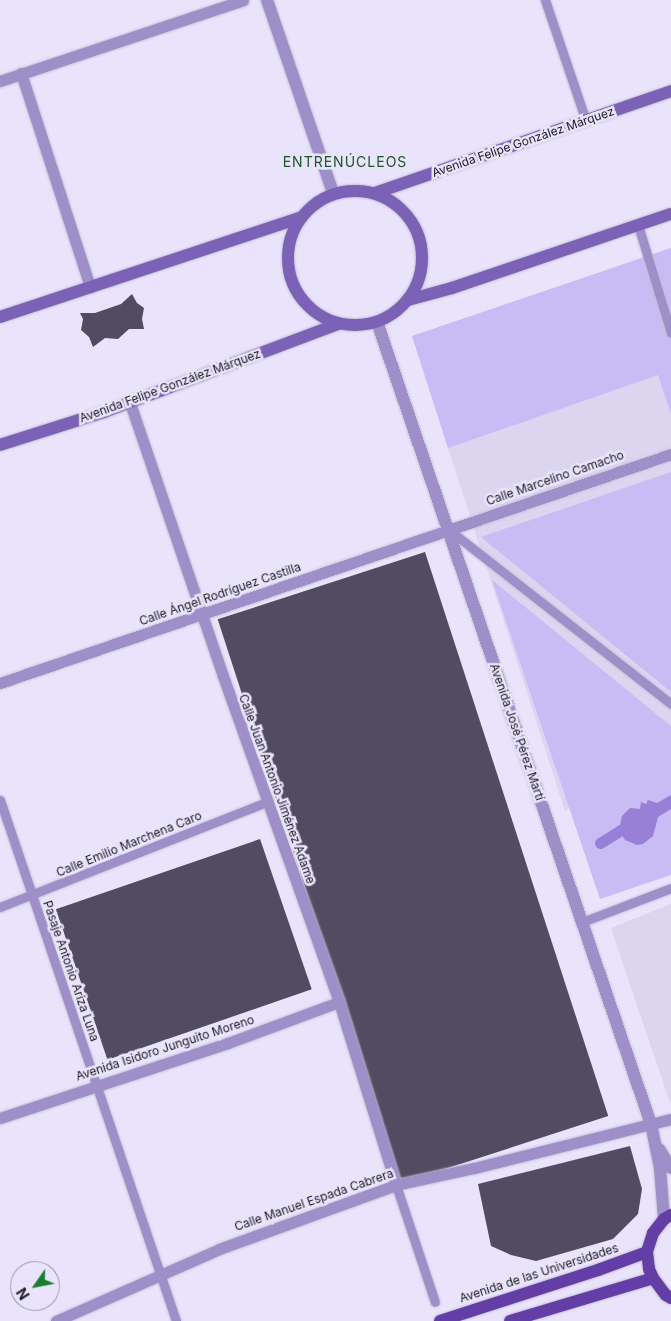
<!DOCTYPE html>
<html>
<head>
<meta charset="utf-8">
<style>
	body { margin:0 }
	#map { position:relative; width:671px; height:1321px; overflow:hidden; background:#e9e4fb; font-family:Inter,sans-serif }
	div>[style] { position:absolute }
	.built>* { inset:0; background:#dbd5f0 }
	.green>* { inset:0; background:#c9bbf4 }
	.water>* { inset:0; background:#9980d7 }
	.canal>* { height:11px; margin:-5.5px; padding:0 5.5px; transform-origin:5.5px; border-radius:5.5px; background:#9980d7 }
	.building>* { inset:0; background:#524c63; transform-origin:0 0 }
	.roads { filter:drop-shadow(0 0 1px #c4bfd4) drop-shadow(0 0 1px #c4bfd4) }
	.pedestrian>* { height:9px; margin:-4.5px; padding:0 4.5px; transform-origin:4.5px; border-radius:4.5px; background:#9e8fc8 }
	.minor>* { height:11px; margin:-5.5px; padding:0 5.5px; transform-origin:5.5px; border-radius:5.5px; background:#9e8fc8 }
	.tertiary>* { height:12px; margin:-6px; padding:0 6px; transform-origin:6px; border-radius:6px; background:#9e8fc8 }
	.secondary>* { height:12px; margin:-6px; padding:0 6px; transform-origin:6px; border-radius:6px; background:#7b62b6 }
	.secondary>.ring { margin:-6px; padding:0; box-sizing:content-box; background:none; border:12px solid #7b62b6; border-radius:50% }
	.primary>* { height:12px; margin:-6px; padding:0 6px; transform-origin:6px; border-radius:6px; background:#643ea7 }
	span { translate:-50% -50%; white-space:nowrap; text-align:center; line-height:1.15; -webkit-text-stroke:5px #e9e4fb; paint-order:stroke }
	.street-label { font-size:12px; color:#1b1923 }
	.neighbourhood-label { font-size:14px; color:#1d5726; letter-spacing:1px }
	.north { position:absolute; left:10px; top:1261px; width:50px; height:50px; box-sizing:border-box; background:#e9e4fb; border:1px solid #9793a5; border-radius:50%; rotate:237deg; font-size:14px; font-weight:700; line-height:20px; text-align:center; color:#1b1923 }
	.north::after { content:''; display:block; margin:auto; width:18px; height:22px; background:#1d7e30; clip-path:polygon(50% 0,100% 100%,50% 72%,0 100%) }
</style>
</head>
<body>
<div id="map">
	<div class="built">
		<div style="clip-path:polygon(671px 248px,671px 738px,565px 811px,412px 336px)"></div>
		<div style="clip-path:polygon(671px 904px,671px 1102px,670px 1103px,611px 928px)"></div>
	</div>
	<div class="green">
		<div style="clip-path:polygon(671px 248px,671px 414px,658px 375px,448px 448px,412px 336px)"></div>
		<div style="clip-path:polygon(671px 472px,671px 692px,481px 537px)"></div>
		<div style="clip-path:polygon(492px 580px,671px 726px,671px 875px,600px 899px)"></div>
	</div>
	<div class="water">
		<div style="clip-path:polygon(671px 795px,671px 809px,658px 817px,653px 836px,643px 844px,637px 845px,625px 840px,621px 834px,620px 825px,622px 816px,630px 808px,640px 809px,641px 802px,646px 804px,648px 800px,657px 803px)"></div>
	</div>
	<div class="canal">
		<div style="left:600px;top:843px;width:25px;rotate:-32deg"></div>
		<div style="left:621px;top:830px;width:14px;rotate:-17deg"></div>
	</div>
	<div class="building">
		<div style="clip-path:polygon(132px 294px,137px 303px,144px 308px,142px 319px,144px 329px,129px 329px,118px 339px,105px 338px,93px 347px,89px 337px,81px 330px,83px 319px,80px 313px,95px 313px,121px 304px)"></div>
		<div style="left:425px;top:552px;width:593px;height:218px;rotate:72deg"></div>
		<div style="left:260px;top:839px;width:159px;height:216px;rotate:71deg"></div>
		<div style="clip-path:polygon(630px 1146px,642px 1189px,638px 1214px,613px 1239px,536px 1261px,511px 1255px,491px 1246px,478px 1184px)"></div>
	</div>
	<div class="roads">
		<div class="pedestrian">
			<div style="left:545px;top:0;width:128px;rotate:71.3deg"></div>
			<div style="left:638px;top:225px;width:113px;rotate:73deg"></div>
			<div style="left:448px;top:529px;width:283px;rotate:38.1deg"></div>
			<div style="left:0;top:800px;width:550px;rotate:71.33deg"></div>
			<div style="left:0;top:907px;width:287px;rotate:-21.5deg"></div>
			<div style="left:582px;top:922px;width:95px;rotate:-20.9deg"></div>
			<div style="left:396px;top:1185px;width:123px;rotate:71.6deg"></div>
		</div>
		<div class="minor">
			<div style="left:21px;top:73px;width:225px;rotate:72.1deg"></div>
			<div style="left:0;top:81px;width:256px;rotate:-18.4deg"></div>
			<div style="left:130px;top:403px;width:288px;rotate:71.2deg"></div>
			<div style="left:223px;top:676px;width:346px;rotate:70.4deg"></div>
			<div style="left:339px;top:1002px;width:192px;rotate:72.7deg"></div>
			<div style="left:0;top:683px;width:709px;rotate:-18.84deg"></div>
			<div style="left:0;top:1118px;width:240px;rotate:-18.2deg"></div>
			<div style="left:228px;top:1043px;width:118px;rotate:-20.3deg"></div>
			<div style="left:56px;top:1321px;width:178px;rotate:-23.8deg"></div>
			<div style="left:219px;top:1249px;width:188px;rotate:-19.9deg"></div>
			<div style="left:396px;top:1185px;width:80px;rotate:-12.3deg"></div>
			<div style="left:474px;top:1168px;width:203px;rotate:-14deg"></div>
		</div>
		<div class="tertiary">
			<div style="left:267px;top:0;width:204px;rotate:71.1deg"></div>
			<div style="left:377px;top:322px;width:848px;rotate:71.14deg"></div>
			<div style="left:651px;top:1124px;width:45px;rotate:78.4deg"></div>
			<div style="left:660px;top:1168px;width:51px;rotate:85.5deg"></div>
			<div style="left:659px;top:1149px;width:22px;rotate:58deg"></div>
		</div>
		<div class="secondary">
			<div class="ring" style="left:288px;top:191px;width:122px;height:122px"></div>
			<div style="left:375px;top:193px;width:313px;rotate:-19deg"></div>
			<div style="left:408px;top:300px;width:46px;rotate:-15.3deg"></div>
			<div style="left:452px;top:288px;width:231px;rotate:-18.7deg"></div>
			<div style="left:0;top:317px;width:316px;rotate:-18.3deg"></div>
			<div style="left:0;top:445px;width:109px;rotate:-17.6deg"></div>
			<div style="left:104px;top:412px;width:250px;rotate:-20.6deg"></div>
		</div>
		<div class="primary">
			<div style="left:671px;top:1215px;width:8px;rotate:150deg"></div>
			<div style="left:664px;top:1219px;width:18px;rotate:128deg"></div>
			<div style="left:653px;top:1233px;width:20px;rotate:108deg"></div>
			<div style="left:647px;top:1252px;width:17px;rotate:83deg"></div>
			<div style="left:649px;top:1269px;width:10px;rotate:66deg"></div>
			<div style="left:653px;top:1278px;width:21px;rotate:53deg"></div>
			<div style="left:666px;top:1295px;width:6px;rotate:31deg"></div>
			<div style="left:440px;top:1321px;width:166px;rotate:-17.9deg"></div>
			<div style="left:598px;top:1270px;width:52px;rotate:-20.2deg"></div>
			<div style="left:510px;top:1321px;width:149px;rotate:-16.7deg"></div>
		</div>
	</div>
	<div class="street-label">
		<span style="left:523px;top:142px;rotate:-19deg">Avenida Felipe González Márquez</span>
		<span style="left:170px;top:386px;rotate:-20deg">Avenida Felipe González Márquez</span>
		<span style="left:555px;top:478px;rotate:-19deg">Calle Marcelino Camacho</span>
		<span style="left:220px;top:594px;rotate:-19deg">Calle Ángel Rodríguez Castilla</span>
		<span style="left:517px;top:732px;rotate:71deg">Avenida José Pérez Martí</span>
		<span style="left:277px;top:789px;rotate:70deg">Calle Juan Antonio Jiménez Adame</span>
		<span style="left:129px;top:844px;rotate:-22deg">Calle Emilio Marchena Caro</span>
		<span style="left:71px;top:971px;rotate:71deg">Pasaje Antonio Ariza Luna</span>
		<span style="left:165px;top:1048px;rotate:-18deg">Avenida Isidoro Junguito Moreno</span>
		<span style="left:314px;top:1200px;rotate:-19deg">Calle Manuel Espada Cabrera</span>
		<span style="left:539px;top:1273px;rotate:-18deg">Avenida de las Universidades</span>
	</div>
	<div class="neighbourhood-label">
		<span style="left:345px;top:162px">ENTRENÚCLEOS</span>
	</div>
	<div class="north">N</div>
</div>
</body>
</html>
